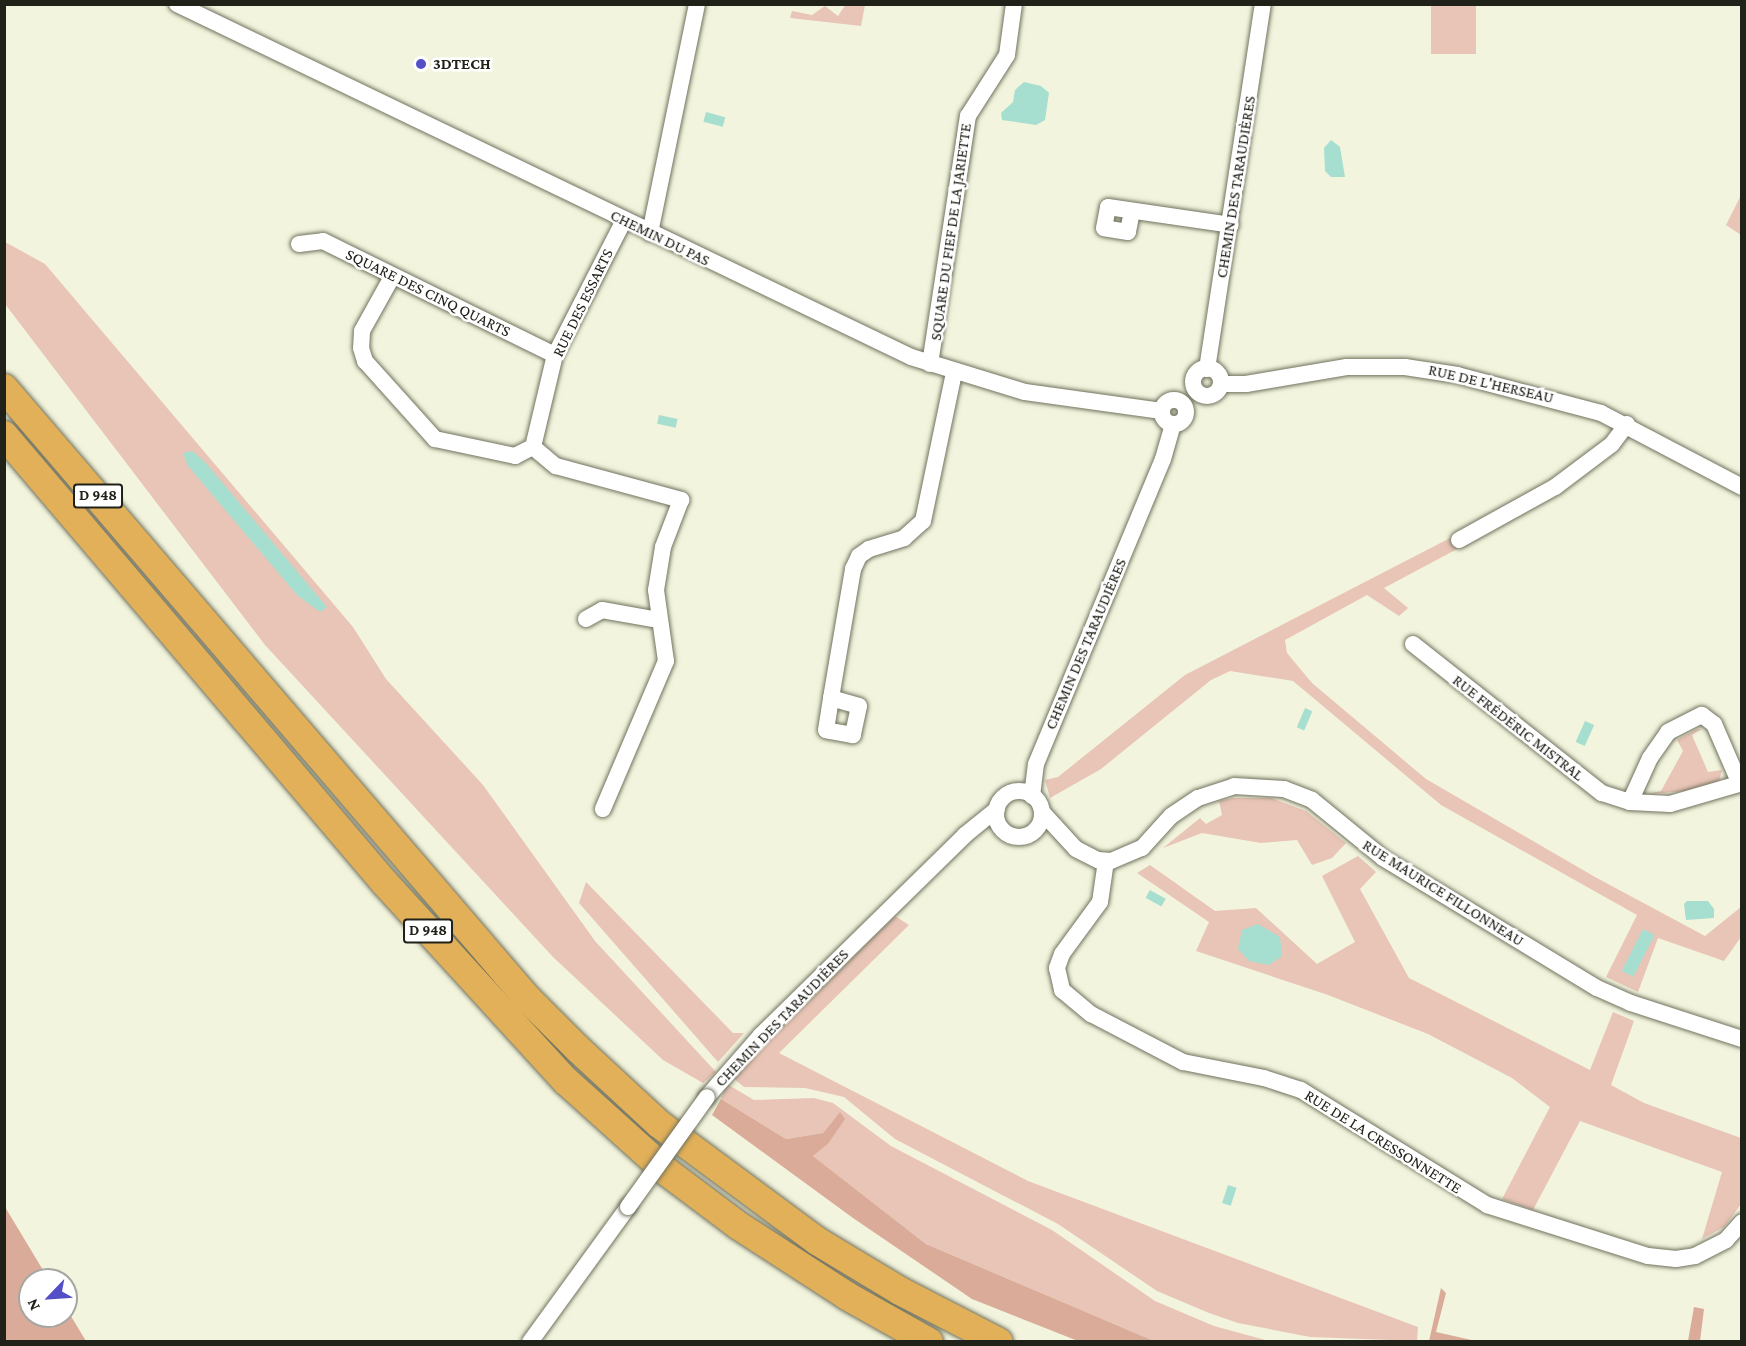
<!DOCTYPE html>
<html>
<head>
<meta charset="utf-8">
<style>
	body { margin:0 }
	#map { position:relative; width:1746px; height:1346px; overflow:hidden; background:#f2f4dd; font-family:"Crimson Pro",serif }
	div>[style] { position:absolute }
	.green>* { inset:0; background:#e9c5b7; transform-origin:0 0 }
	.forest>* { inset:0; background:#daab99 }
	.water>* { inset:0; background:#a6ded0; transform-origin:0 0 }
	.roads { filter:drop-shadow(0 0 2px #71725e) drop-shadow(0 0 2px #71725e) }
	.minor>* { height:16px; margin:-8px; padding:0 8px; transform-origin:8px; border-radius:8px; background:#fff }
	.minor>.ring { margin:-8px; padding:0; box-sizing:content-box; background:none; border:16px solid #fff; border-radius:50% }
	.trunk>* { height:28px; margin:-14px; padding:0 14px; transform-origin:14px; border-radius:14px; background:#e2b058 }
	.bridges { filter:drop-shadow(0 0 2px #71725e) drop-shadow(0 0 2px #71725e) }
	.minor-bridge>* { height:16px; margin:-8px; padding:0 8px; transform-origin:8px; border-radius:8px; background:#fff }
	.dots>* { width:16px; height:16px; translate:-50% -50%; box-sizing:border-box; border:3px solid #fff; border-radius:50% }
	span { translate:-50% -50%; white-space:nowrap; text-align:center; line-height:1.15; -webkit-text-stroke:5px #fff; paint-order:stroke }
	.shield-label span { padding:2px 4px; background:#fff; border:2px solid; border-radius:4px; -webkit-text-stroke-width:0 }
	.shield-label { font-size:15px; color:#202119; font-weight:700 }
	.poi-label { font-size:16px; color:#202119; font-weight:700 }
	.left { translate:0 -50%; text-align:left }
	.street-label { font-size:16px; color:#202119 }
	.frame { position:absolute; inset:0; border:6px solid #202119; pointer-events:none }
	.north { position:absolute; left:18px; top:1268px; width:60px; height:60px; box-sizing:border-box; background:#fff; border:2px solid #a6a6a3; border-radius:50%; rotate:245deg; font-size:16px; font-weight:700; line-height:24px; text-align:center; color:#202119 }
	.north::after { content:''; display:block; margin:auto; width:21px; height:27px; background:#534fc6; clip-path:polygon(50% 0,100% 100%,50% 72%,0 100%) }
</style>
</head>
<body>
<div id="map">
	<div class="green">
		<div style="clip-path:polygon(846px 4px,865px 5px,861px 26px,790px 18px,792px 11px,812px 15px,825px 6px,838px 16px)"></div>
		<div style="left:1431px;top:5px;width:45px;height:49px"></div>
		<div style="clip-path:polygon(1741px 195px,1742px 235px,1741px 235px,1726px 225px)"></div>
		<div style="clip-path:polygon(5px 242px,45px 264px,353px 627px,386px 679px,483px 785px,595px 941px,716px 1072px,703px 1083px,663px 1060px,553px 957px,265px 645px,5px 304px)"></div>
		<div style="clip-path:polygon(1454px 536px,1459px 548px,1384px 588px,1408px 608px,1399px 616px,1367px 595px,1285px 640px,1287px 653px,1312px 683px,1426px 779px,1595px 877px,1705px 936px,1741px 907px,1741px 937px,1724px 961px,1658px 938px,1638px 992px,1606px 977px,1637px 915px,1441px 805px,1293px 681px,1230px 671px,1211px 680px,1101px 769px,1050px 798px,1045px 780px,1058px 777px,1185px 675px)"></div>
		<div style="clip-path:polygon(1697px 729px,1702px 729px,1692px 735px,1708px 772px,1722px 770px,1719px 781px,1686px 791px,1649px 794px,1661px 791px,1683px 751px,1677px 740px)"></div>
		<div style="clip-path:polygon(1233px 798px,1271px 798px,1306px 811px,1346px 843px,1332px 858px,1312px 865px,1297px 840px,1261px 843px,1202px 833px,1163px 848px,1200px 818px,1206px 824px,1222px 815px,1219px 801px)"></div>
		<div style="clip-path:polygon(1358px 856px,1376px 872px,1360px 889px,1409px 978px,1590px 1070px,1613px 1012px,1634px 1021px,1611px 1085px,1644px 1103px,1741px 1138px,1741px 1204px,1724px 1227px,1702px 1239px,1722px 1172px,1580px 1121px,1533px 1210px,1502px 1199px,1550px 1107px,1512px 1078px,1428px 1034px,1328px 995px,1196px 951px,1209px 922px,1137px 873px,1150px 865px,1215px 911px,1256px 908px,1317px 964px,1355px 942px,1322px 876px)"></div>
		<div style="clip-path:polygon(586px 882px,733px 1033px,744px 1033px,718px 1062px,579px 903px)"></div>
		<div style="clip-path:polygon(895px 916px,909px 925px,779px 1053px,1028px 1181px,1418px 1327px,1417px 1341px,1310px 1337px,1238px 1323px,1209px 1313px,1157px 1291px,1058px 1224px,895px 1139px,844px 1097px,805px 1088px,744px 1087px,732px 1077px)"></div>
		<div style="clip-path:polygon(727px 1084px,754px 1100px,814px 1098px,833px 1103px,891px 1146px,1052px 1230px,1155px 1301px,1214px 1326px,1269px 1341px,1154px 1341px,926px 1244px,813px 1156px,828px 1144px,840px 1112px,823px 1133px,786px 1139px,721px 1099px)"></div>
	</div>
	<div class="forest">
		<div style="clip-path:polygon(721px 1099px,786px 1139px,823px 1133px,840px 1112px,845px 1119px,828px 1144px,813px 1156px,926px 1244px,1154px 1341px,1078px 1341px,972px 1299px,853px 1218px,712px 1115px)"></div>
		<div style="clip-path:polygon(5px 1207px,49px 1280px,30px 1280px,30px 1316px,66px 1316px,66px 1308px,86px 1341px,5px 1341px)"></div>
		<div style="clip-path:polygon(1441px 1288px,1446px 1293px,1436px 1332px,1476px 1341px,1429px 1341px)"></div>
		<div style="clip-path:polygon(1694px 1307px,1704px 1309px,1700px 1341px,1688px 1341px)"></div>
	</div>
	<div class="water">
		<div style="clip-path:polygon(1024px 82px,1041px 86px,1049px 93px,1045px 120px,1036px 125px,1002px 120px,1001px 113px,1013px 102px,1015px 90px)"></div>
		<div style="left:706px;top:112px;width:20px;height:10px;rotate:15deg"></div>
		<div style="clip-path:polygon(1331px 140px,1340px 147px,1345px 177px,1331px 177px,1325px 171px,1324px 148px)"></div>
		<div style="left:659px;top:415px;width:19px;height:9px;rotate:12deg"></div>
		<div style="clip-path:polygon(192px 451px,205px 462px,327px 607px,320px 612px,297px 595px,188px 466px,183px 453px)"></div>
		<div style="left:1305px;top:708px;width:8px;height:21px;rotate:23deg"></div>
		<div style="left:1585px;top:721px;width:10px;height:23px;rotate:24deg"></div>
		<div style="left:1150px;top:890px;width:18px;height:9px;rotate:29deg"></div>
		<div style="clip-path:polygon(1687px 901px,1708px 901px,1714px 909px,1714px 918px,1686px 920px,1684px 904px)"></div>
		<div style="clip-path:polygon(1258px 924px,1280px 937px,1282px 956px,1269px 965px,1249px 961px,1238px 949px,1242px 930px)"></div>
		<div style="left:1643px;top:929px;width:13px;height:47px;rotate:27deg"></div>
		<div style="left:1228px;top:1185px;width:9px;height:19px;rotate:18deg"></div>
	</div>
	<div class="roads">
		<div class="minor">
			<div style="left:177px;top:4px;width:814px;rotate:25.68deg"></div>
			<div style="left:911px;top:357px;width:119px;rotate:17.1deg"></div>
			<div style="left:1025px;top:392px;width:138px;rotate:7.9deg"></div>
			<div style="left:1132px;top:211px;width:21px;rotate:101deg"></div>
			<div style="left:1128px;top:232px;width:24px;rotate:-171deg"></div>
			<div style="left:1104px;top:228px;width:21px;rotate:-79deg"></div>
			<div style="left:1108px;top:207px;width:124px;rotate:8.3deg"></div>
			<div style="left:650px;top:233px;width:234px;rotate:-78.4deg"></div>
			<div style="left:299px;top:244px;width:24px;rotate:-7deg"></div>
			<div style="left:323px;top:241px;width:258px;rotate:26.2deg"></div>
			<div style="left:392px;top:277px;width:62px;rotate:119.1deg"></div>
			<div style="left:362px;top:331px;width:17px;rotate:93deg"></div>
			<div style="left:361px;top:348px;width:14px;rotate:73deg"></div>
			<div style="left:365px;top:361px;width:105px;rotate:48.1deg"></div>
			<div style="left:435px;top:439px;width:82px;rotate:12deg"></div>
			<div style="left:515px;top:456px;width:20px;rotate:-27deg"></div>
			<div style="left:533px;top:447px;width:95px;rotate:-76.6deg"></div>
			<div style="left:555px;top:355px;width:152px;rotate:-62.9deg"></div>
			<div style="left:930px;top:364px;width:251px;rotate:-81.3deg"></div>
			<div style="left:968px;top:116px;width:72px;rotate:-57.4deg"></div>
			<div style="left:1007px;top:55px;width:51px;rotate:-82.2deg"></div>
			<div class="ring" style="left:1193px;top:368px;width:12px;height:12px"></div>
			<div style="left:1207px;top:369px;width:369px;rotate:-81.3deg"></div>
			<div style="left:1221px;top:384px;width:25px"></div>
			<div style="left:1246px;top:384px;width:102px;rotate:-9.6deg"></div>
			<div style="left:1347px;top:367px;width:58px"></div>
			<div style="left:1405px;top:367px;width:53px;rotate:8.7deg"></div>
			<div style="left:1457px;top:375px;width:149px;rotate:14.8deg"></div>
			<div style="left:1601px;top:413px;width:159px;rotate:27.7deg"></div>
			<div class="ring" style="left:1162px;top:400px;width:8px;height:8px"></div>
			<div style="left:533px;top:447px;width:30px;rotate:40deg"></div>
			<div style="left:556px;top:466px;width:130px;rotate:15.2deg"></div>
			<div style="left:681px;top:500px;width:50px;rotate:111deg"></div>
			<div style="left:663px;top:547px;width:44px;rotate:99.2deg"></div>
			<div style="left:656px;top:590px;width:72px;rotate:82deg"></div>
			<div style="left:666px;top:661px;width:161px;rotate:113.1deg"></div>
			<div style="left:1459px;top:540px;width:110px;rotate:-28.9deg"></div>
			<div style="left:1555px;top:487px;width:71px;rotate:-37deg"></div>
			<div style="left:1612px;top:444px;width:25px;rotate:-53deg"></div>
			<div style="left:586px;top:619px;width:18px;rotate:-29deg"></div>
			<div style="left:602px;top:610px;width:58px;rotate:10deg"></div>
			<div style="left:1413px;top:644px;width:241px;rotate:38.3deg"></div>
			<div style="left:1602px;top:793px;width:29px;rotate:18deg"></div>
			<div style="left:1630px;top:802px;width:40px;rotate:2.9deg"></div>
			<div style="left:1670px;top:804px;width:75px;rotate:-16.3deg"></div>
			<div style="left:831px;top:698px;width:29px;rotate:16deg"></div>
			<div style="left:859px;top:706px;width:30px;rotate:102deg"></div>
			<div style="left:853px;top:735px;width:27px;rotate:-170deg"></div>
			<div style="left:826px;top:730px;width:32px;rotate:-81deg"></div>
			<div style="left:831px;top:698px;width:131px;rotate:-80.3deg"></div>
			<div style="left:853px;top:569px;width:14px;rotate:-65deg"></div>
			<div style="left:859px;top:556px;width:12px;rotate:-35deg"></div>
			<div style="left:869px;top:549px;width:37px;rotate:-17deg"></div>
			<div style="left:904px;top:538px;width:25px;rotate:-42deg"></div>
			<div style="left:923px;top:521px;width:151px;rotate:-78.2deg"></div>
			<div class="ring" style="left:996px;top:791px;width:30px;height:30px"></div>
			<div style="left:1032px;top:796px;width:32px;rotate:-83deg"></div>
			<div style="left:1036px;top:764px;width:330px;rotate:-67.4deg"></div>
			<div style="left:1163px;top:459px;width:36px;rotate:-74deg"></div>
			<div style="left:1630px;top:802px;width:48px;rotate:-65.6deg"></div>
			<div style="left:1650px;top:758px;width:32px;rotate:-55deg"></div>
			<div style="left:1668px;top:732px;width:38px;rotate:-27deg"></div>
			<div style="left:1702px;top:715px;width:15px;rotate:37deg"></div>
			<div style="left:1714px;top:724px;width:65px;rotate:66.6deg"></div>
			<div style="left:1042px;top:812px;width:50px;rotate:47.4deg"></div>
			<div style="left:1076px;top:849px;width:25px;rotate:27deg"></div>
			<div style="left:1098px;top:860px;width:13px;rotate:4deg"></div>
			<div style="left:1111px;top:861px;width:34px;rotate:-23deg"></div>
			<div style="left:1142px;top:848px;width:43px;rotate:-47.8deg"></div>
			<div style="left:1171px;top:816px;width:32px;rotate:-34deg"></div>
			<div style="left:1198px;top:798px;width:38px;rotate:-18deg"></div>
			<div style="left:1234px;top:786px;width:50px;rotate:3.4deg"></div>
			<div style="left:1284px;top:789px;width:30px;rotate:21deg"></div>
			<div style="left:1312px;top:800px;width:92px;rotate:39.2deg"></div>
			<div style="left:1383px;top:858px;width:250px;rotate:31.3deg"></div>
			<div style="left:1597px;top:988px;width:37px;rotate:24deg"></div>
			<div style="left:1631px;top:1003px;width:117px;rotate:18deg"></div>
			<div style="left:1106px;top:861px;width:41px;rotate:98.3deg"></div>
			<div style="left:1100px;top:902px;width:64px;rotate:126.2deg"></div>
			<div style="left:1062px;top:954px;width:15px;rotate:110deg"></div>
			<div style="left:1057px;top:968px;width:23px;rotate:77deg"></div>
			<div style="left:1062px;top:990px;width:38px;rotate:40deg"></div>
			<div style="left:1091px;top:1014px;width:104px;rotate:27.6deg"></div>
			<div style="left:1183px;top:1062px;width:83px;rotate:11.2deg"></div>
			<div style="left:1264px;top:1078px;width:39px;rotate:18deg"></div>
			<div style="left:1301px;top:1090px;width:219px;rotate:31.7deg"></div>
			<div style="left:1487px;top:1205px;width:169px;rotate:17.6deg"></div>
			<div style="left:1648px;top:1256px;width:28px;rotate:6deg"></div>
			<div style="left:1676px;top:1259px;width:19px;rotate:-9deg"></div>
			<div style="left:1695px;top:1256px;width:35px;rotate:-27deg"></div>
			<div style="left:1726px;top:1240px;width:24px;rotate:-48deg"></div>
			<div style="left:707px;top:1097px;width:82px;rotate:-48.9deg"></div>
			<div style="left:761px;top:1035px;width:286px;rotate:-44.4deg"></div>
			<div style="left:965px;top:835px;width:41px;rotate:-39.1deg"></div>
			<div style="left:530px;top:1342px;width:167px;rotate:-54deg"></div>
		</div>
		<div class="trunk">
			<div style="left:4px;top:388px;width:804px;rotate:49.39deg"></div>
			<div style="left:527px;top:998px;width:72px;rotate:45deg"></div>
			<div style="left:578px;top:1049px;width:110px;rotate:42.8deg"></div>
			<div style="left:659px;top:1124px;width:197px;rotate:36.5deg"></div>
			<div style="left:817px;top:1241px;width:97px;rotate:31.1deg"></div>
			<div style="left:900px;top:1291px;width:111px;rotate:27.3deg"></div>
			<div style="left:4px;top:435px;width:587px;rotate:49.63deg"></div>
			<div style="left:384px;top:882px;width:270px;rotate:47.6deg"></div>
			<div style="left:566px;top:1081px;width:136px;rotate:42deg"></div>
			<div style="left:667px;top:1172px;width:90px;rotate:36.9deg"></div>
			<div style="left:739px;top:1226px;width:129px;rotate:32.9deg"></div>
			<div style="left:847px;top:1296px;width:94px;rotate:29.3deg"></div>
		</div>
	</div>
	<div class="bridges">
		<div class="minor-bridge">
			<div style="left:628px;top:1207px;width:135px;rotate:-54.3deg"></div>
		</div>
	</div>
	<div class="dots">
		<div style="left:421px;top:64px;background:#534fc6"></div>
	</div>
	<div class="shield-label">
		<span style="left:98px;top:496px">D 948</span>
		<span style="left:428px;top:931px">D 948</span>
	</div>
	<div class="poi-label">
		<span class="left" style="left:433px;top:64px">3DTECH</span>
	</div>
	<div class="street-label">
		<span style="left:1236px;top:187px;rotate:-81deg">CHEMIN DES TARAUDIÈRES</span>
		<span style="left:951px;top:232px;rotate:-82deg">SQUARE DU FIEF DE LA JARIETTE</span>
		<span style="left:660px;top:238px;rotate:26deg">CHEMIN DU PAS</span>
		<span style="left:428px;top:293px;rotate:26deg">SQUARE DES CINQ QUARTS</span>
		<span style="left:583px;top:303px;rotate:-64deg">RUE DES ESSARTS</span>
		<span style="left:1491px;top:384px;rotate:13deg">RUE DE L'HERSEAU</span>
		<span style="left:1086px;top:644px;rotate:-67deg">CHEMIN DES TARAUDIÈRES</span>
		<span style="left:1518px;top:728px;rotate:38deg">RUE FRÉDÉRIC MISTRAL</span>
		<span style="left:1443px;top:893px;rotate:32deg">RUE MAURICE FILLONNEAU</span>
		<span style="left:782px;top:1018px;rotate:-46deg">CHEMIN DES TARAUDIÈRES</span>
		<span style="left:1383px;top:1142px;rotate:32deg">RUE DE LA CRESSONNETTE</span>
	</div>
	<div class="frame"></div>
	<div class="north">N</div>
</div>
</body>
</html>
